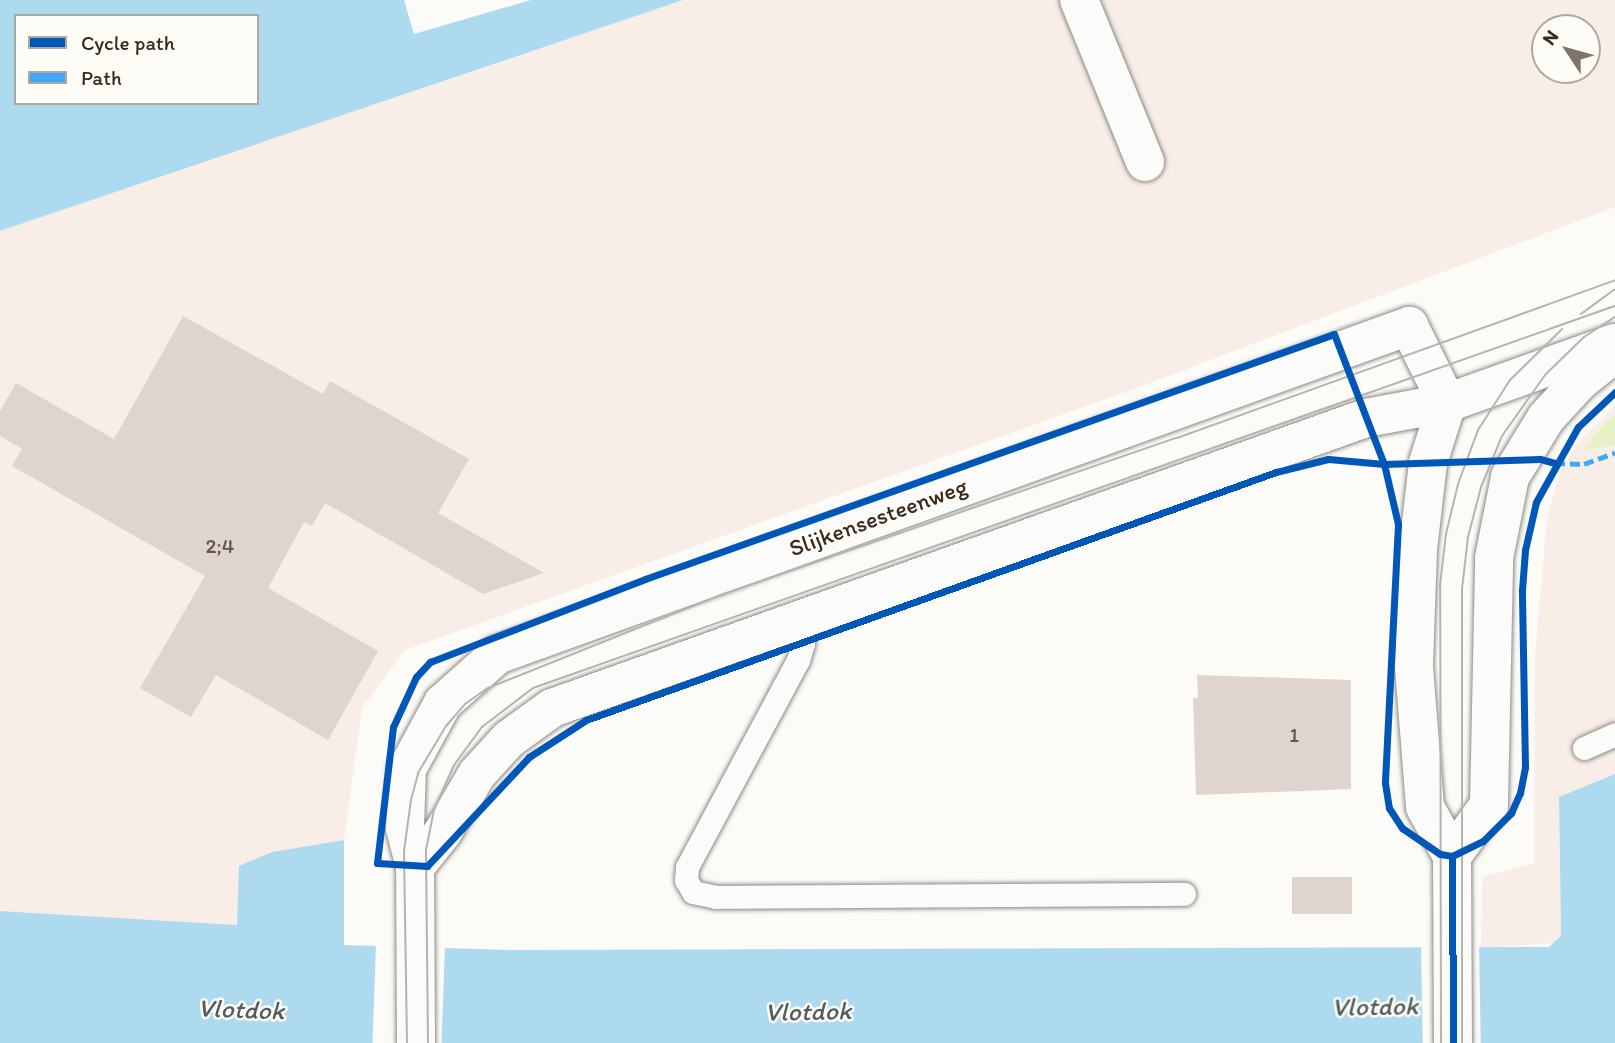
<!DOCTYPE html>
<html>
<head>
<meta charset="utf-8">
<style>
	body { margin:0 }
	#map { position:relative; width:1615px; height:1043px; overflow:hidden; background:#fcfbf8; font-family:Itim,sans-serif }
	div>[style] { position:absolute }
	.built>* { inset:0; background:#f8eee7 }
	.green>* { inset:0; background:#e6f1c5 }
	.water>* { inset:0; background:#aedaf0 }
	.pier>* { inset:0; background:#fcfbf8; transform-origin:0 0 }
	.building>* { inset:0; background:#dfd4ce; transform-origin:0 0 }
	.roads { filter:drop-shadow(0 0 2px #8d8985) drop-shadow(0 0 2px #8d8985) }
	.service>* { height:23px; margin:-11.5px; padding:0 11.5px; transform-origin:11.5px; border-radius:11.5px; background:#fbfbf9 }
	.minor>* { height:38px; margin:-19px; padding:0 19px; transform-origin:19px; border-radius:19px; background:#fbfbf9 }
	.tram>* { height:2px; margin:-1px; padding:0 1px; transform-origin:1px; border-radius:1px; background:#b6b4b1 }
	.quiet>* { height:5px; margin-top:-2.5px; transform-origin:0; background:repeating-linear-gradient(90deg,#3fa9f5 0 10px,transparent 0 15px) }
	.cycleway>* { height:7px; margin:-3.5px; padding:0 3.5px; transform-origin:3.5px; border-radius:3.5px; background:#0057b8 }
	span { translate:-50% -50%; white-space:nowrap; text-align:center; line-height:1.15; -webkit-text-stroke:5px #fdfcf7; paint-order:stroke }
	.number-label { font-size:21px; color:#64544a }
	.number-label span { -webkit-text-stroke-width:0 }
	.street-label { font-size:24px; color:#3b2a1e }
	.water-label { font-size:26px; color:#535b5c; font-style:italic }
	.legend { position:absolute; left:14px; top:14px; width:245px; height:91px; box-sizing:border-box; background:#fdfcf7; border:2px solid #afa8a0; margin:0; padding:9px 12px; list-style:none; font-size:21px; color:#3b2a1e }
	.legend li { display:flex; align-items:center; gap:14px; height:35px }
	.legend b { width:35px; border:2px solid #afa8a0 }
	.north { position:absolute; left:1531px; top:14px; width:70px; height:70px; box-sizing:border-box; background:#fdfcf7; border:2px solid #afa8a0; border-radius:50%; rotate:306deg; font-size:19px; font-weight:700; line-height:28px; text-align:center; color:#3b2a1e }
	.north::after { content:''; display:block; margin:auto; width:24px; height:32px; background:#7f736a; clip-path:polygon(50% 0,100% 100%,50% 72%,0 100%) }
</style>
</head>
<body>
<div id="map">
	<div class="built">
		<div style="clip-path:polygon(evenodd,683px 0,1615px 0,1615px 207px,1142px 386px,405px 650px,362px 708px,344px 840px,272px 852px,237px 925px,0 911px,0 231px,683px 0,1545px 28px,1587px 28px,1587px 70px,1545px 70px,1545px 28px)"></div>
		<div style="clip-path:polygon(1615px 406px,1615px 774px,1559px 797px,1561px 936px,1557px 943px,1481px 948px,1482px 877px,1534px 863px,1535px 654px,1547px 518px,1560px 472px,1577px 443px)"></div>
	</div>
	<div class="green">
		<div style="clip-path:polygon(1615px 415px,1615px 445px,1582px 450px,1607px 421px)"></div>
	</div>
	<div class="water">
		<div style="clip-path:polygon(evenodd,0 0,683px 0,0 231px,0 0,16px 16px,257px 16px,257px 103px,16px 103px,16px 16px)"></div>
		<div style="clip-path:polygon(1615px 774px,1615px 1043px,0 1043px,0 911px,237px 925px,239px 866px,272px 852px,344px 840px,344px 945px,513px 950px,1549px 947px,1561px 936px,1559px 797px)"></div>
	</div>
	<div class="pier">
		<div style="clip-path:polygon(404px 0,531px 0,414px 34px)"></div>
		<div style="left:376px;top:943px;width:69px;height:100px;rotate:2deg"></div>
		<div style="left:1479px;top:944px;width:99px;height:58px;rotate:89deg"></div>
	</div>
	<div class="building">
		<div style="clip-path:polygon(183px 316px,323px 394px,330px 381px,469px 459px,438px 513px,544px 573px,483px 594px,325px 503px,312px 526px,304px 522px,268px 588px,378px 651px,328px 740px,216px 675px,191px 717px,140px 688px,205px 576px,12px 466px,22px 449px,0 436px,0 411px,16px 383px,114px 439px)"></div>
		<div style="clip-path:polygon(1197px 675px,1351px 680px,1351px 789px,1196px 795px,1193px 698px,1198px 698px)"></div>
		<div style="left:1352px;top:877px;width:37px;height:60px;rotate:90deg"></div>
	</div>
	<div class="roads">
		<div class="service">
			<div style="left:797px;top:619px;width:25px;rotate:76deg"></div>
			<div style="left:803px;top:643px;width:18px;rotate:106deg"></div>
			<div style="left:798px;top:660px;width:235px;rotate:118.2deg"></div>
			<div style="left:687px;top:867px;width:13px;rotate:94deg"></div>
			<div style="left:686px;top:880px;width:14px;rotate:60deg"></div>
			<div style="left:693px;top:892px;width:24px;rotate:12deg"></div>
			<div style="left:716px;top:897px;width:468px;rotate:-0.4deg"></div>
			<div style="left:1584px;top:748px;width:34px;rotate:-24deg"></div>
		</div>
		<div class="minor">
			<div style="left:1079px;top:0;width:175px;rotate:67.8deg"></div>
			<div style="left:1447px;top:403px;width:63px;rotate:107.6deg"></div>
			<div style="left:1428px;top:463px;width:88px;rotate:96.6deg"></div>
			<div style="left:1418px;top:550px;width:117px;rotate:92deg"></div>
			<div style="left:1414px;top:667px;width:140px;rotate:85.5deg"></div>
			<div style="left:1425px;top:807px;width:56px;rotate:61.1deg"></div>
			<div style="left:1452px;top:856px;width:187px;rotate:89.7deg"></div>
			<div style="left:1452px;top:856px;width:63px;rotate:-54deg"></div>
			<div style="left:1489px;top:805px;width:247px;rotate:-88.8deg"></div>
			<div style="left:1494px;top:558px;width:83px;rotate:-78.8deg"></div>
			<div style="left:1510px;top:477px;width:69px;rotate:-58.6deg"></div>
			<div style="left:1546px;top:418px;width:49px;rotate:-47.5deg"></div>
			<div style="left:1579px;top:382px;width:46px;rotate:-38.9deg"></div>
			<div style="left:415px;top:867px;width:45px;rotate:-51.3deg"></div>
			<div style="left:443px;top:832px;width:67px;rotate:-59.6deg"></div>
			<div style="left:477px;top:774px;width:47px;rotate:-47.6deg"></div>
			<div style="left:509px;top:739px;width:53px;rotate:-35.8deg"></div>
			<div style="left:552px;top:708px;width:864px;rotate:-19.61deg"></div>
			<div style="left:1366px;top:418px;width:82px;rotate:-10.5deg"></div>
			<div style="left:1447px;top:403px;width:178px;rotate:-19.7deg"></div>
			<div style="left:416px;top:1043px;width:176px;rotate:-90.3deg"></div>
			<div style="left:415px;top:867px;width:40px;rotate:-104.4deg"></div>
			<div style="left:405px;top:828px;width:59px;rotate:-88.1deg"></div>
			<div style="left:407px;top:769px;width:75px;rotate:-61.4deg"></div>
			<div style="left:443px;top:703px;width:72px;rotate:-41.6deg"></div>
			<div style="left:497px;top:655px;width:970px;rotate:-19.84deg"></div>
			<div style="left:1409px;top:326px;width:86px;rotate:63.7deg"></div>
		</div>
	</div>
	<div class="tram">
		<div style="left:1581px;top:314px;width:42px;rotate:-36.3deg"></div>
		<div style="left:407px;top:1043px;width:192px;rotate:-90.9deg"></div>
		<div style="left:404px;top:851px;width:51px;rotate:-82.2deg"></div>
		<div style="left:411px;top:800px;width:28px;rotate:-75deg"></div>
		<div style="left:418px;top:773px;width:55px;rotate:-59.2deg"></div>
		<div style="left:446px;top:726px;width:29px;rotate:-49deg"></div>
		<div style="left:465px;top:704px;width:28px;rotate:-35deg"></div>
		<div style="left:488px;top:688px;width:250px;rotate:-21.8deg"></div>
		<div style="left:720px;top:595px;width:483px;rotate:-19deg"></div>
		<div style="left:1177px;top:438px;width:466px;rotate:-19.8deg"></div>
		<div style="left:428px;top:1043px;width:193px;rotate:-90.6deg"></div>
		<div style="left:426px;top:850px;width:41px;rotate:-78.7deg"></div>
		<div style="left:434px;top:810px;width:49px;rotate:-66deg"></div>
		<div style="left:454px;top:765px;width:47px;rotate:-53.6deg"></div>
		<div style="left:482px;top:727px;width:64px;rotate:-37.4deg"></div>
		<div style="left:533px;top:688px;width:1147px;rotate:-19.45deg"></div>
		<div style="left:1441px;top:1043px;width:458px;rotate:-90.1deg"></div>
		<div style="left:1440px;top:585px;width:51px;rotate:-83.3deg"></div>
		<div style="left:1446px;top:534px;width:51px;rotate:-76.5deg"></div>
		<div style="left:1458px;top:484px;width:58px;rotate:-69.7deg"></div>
		<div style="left:1478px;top:430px;width:59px;rotate:-57.4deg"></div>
		<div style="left:1510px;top:380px;width:73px;rotate:-44.4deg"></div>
		<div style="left:1462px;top:1043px;width:454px;rotate:-90deg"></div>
		<div style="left:1462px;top:589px;width:52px;rotate:-83.4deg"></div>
		<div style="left:1468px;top:537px;width:52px;rotate:-75.4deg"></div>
		<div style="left:1481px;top:487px;width:55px;rotate:-67.6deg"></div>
		<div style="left:1502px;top:436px;width:75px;rotate:-54.8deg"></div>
		<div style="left:1545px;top:375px;width:54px;rotate:-44.3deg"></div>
		<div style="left:1584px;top:337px;width:37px;rotate:-33deg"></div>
	</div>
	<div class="quiet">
		<div style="left:1555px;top:463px;width:29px;rotate:2deg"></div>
		<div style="left:1584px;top:464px;width:33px;rotate:-20deg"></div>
	</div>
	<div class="cycleway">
		<div style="left:1555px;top:463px;width:16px;rotate:-165deg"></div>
		<div style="left:1540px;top:459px;width:156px;rotate:178.2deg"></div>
		<div style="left:1384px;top:464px;width:56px;rotate:-174.9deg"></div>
		<div style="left:1328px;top:459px;width:54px;rotate:166deg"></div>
		<div style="left:1276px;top:472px;width:733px;rotate:160.23deg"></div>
		<div style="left:586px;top:720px;width:68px;rotate:147deg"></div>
		<div style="left:529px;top:757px;width:149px;rotate:133.1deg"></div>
		<div style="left:427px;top:866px;width:50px;rotate:-176.6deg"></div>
		<div style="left:377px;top:863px;width:137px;rotate:-83.3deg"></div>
		<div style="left:393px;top:727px;width:55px;rotate:-65.3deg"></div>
		<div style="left:416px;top:677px;width:21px;rotate:-47deg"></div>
		<div style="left:430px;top:662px;width:230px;rotate:-21.1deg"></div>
		<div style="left:645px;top:579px;width:731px;rotate:-19.57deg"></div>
		<div style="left:1334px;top:334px;width:139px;rotate:69deg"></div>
		<div style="left:1384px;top:464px;width:62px;rotate:76.9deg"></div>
		<div style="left:1398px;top:524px;width:259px;rotate:92.9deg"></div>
		<div style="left:1385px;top:783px;width:25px;rotate:81deg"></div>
		<div style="left:1389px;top:808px;width:24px;rotate:57deg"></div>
		<div style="left:1402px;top:828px;width:46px;rotate:34.4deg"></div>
		<div style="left:1440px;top:854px;width:12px;rotate:9deg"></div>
		<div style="left:1452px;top:856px;width:34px;rotate:-26deg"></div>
		<div style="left:1483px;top:841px;width:40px;rotate:-45deg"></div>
		<div style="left:1511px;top:813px;width:22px;rotate:-66deg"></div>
		<div style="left:1520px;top:793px;width:26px;rotate:-79deg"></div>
		<div style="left:1525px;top:767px;width:177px;rotate:-91deg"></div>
		<div style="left:1522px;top:590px;width:40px;rotate:-85.7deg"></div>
		<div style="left:1525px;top:550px;width:49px;rotate:-77.1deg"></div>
		<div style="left:1536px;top:502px;width:86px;rotate:-60.8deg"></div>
		<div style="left:1578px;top:427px;width:51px;rotate:-43.4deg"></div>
		<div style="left:1452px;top:856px;width:187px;rotate:89.7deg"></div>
	</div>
	<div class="number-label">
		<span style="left:220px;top:546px">2;4</span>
		<span style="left:1294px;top:735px">1</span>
	</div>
	<div class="street-label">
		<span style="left:878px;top:517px;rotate:-20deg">Slijkensesteenweg</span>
	</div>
	<div class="water-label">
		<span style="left:1375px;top:1007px;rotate:-1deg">Vlotdok</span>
		<span style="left:241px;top:1010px;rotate:2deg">Vlotdok</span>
		<span style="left:808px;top:1012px;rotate:-1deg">Vlotdok</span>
	</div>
	<ul class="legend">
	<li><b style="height:9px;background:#0057b8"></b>Cycle path</li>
	<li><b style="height:9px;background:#3fa9f5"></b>Path</li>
	</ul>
	<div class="north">N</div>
</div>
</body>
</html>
